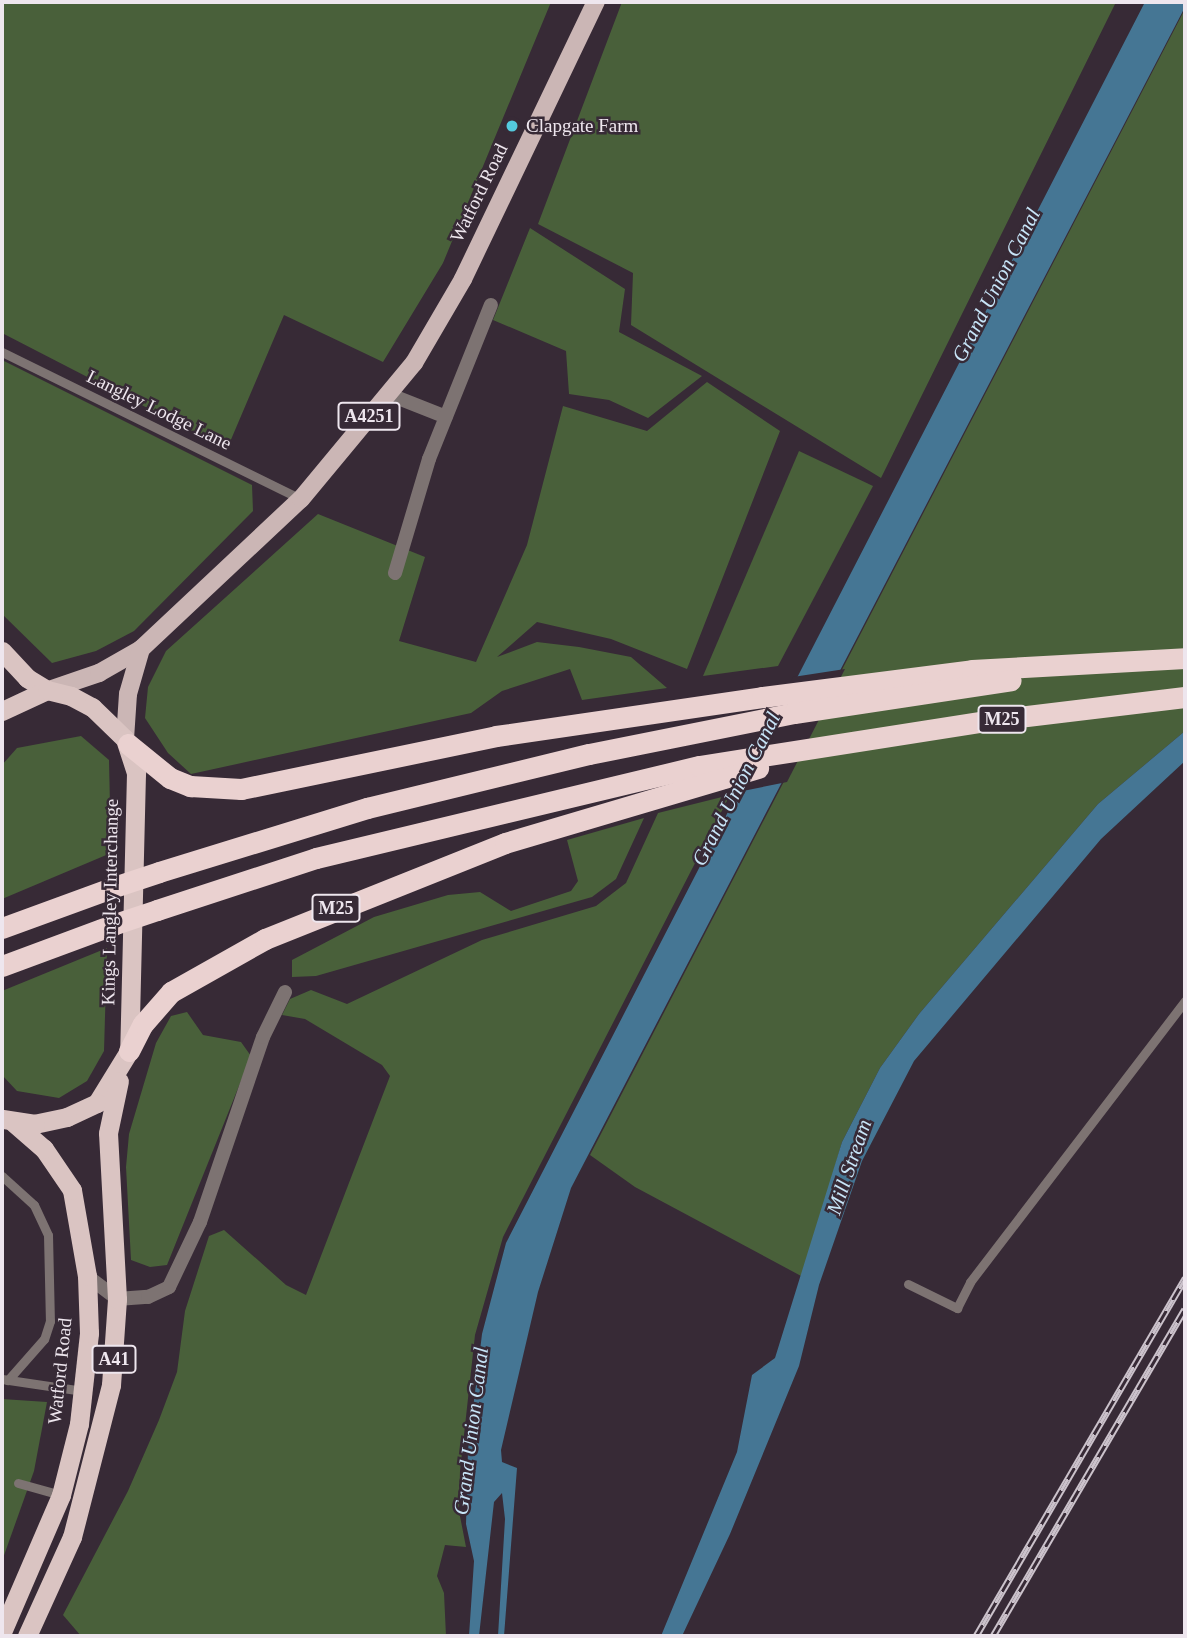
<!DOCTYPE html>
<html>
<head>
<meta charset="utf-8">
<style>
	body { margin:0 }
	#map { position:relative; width:1187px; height:1638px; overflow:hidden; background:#372a36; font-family:Georgia,serif }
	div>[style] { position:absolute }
	.green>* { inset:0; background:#49603a }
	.water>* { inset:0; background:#457694 }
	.pier>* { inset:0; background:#372a36 }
	.service>* { height:9px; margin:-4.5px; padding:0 4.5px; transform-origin:4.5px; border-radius:4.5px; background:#7d7372 }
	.minor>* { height:14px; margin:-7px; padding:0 7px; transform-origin:7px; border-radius:7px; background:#7d7372 }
	.primary>* { height:18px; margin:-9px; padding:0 9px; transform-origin:9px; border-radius:9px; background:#cbb6b5 }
	.trunk>* { height:19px; margin:-9.5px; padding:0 9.5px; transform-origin:9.5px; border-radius:9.5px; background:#dac4c2 }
	.motorway>* { height:21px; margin:-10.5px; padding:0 10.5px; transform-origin:10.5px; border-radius:10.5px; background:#ead1d0 }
	.rail>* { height:7px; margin-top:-3.5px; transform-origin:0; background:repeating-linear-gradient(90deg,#372a36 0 13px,#cbc2cb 0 26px); box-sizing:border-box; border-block:2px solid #cbc2cb }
	.motorway-bridge>* { height:21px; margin:-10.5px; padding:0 10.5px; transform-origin:10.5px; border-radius:10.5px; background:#ead1d0 }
	.dots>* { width:19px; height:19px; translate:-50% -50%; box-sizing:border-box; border:4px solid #372a36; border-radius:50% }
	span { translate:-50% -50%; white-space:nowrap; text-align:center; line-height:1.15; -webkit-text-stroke:5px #372a36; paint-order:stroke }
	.shield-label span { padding:2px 5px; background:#372a36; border:2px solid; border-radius:5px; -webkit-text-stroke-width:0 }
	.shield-label { font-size:18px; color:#eee6ee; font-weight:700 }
	.poi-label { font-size:19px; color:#eee6ee }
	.left { translate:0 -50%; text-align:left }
	.street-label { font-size:19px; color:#eee6ee }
	.water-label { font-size:21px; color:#c8e5f8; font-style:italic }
	.frame { position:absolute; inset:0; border:4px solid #eee6ee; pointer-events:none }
</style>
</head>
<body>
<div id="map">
	<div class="green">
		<div style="clip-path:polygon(2px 2px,551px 2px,443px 263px,383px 362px,284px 315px,227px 449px,2px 333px)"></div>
		<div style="clip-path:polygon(622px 2px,1116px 2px,881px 478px,631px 325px,633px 273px,538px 224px)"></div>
		<div style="clip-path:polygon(1185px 9px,1185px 731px,1098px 804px,919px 1014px,880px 1068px,842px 1142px,803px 1277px,635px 1187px,590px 1155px)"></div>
		<div style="clip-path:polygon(530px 228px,625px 289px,619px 332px,702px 376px,648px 418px,609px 400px,569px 394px,566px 351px,493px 320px)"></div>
		<div style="clip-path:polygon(2px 360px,252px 485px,253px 511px,134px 631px,96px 651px,52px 663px,2px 614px)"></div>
		<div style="clip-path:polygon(707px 382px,780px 431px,687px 669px,611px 639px,537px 622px,497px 657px,537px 642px,579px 647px,631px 657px,667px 688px,582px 700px,570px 669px,502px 691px,471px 713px,191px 774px,168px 753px,145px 718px,148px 687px,166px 651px,318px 514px,425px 557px,399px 641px,476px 662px,527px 545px,563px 406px,647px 431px)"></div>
		<div style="clip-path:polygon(799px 451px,873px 486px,778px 666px,703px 676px)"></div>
		<div style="clip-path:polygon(81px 736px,109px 760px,111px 853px,2px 899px,2px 765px,17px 748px)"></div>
		<div style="clip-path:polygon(730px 795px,503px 1237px,475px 1335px,460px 1471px,459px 1511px,466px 1547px,445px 1545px,437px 1576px,444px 1593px,446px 1636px,81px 1636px,63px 1615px,128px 1491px,159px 1420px,177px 1372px,185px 1311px,209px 1236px,224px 1230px,286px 1285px,306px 1295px,390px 1076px,382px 1065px,305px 1019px,282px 1015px,290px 999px,311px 990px,347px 1004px,482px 940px,596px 906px,626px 883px,658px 813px)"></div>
		<div style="clip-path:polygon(644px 818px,616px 879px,592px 897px,316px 976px,292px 977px,292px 960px,374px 917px,448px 895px,480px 892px,511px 911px,571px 891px,578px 881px,567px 840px)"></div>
		<div style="clip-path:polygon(107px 948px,104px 1051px,87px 1081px,59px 1098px,17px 1091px,2px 1075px,2px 991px)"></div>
		<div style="clip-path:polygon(187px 1012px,203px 1035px,241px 1042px,251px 1056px,167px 1265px,150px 1267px,131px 1260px,126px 1167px,129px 1134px,156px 1043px,171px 1016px)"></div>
		<div style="clip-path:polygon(2px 1399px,47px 1402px,34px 1471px,2px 1561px)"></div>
	</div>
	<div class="water">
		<div style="clip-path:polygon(1145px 2px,1185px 2px,1185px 7px,571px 1188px,538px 1292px,501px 1450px,502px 1462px,517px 1468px,504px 1636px,498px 1636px,505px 1519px,502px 1493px,494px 1502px,479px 1636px,469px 1636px,474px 1561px,466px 1524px,468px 1450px,482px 1334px,506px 1243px)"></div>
		<div style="clip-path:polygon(1185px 731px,1185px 761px,1101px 839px,914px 1061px,862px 1161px,819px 1285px,799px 1366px,730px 1534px,682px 1636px,661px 1636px,737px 1452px,752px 1375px,775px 1358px,842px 1142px,880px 1068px,919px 1014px,1098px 804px)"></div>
	</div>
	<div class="pier">
		<div style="clip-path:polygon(845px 669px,787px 782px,733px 793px,793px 677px)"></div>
	</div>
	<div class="service">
		<div style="left:2px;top:352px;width:333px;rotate:26.2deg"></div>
		<div style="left:2px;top:1176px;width:43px;rotate:42.2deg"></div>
		<div style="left:34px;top:1205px;width:33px;rotate:65deg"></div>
		<div style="left:48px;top:1235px;width:86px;rotate:88.7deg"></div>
		<div style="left:50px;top:1321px;width:19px;rotate:108deg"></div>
		<div style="left:44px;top:1339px;width:55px;rotate:131.3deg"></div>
		<div style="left:908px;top:1284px;width:55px;rotate:26.1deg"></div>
		<div style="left:957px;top:1308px;width:29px;rotate:-63deg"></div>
		<div style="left:970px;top:1282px;width:354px;rotate:-52.6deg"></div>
		<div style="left:2px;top:1379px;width:82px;rotate:8.4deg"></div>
		<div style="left:18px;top:1483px;width:45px;rotate:15.6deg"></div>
	</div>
	<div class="minor">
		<div style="left:388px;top:394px;width:62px;rotate:21.6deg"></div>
		<div style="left:395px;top:573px;width:119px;rotate:-73.4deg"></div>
		<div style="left:429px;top:459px;width:166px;rotate:-68.1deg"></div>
		<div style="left:87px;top:1276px;width:38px;rotate:37deg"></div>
		<div style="left:117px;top:1299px;width:31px;rotate:-4deg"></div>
		<div style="left:148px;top:1297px;width:23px;rotate:-25deg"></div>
		<div style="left:169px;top:1287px;width:72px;rotate:-64.5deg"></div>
		<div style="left:200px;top:1222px;width:195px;rotate:-71.2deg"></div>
		<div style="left:263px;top:1037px;width:50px;rotate:-63.9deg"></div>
	</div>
	<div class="primary">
		<div style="left:52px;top:689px;width:50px;rotate:-18.8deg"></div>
		<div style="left:99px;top:673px;width:48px;rotate:-29.7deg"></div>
		<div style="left:141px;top:649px;width:219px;rotate:-43.2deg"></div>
		<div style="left:301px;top:499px;width:177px;rotate:-50.3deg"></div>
		<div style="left:414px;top:363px;width:97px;rotate:-59.7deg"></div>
		<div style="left:463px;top:279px;width:307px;rotate:-64.4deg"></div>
		<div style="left:125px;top:739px;width:45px;rotate:-86.2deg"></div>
		<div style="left:128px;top:694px;width:47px;rotate:-73.9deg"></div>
	</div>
	<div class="trunk">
		<div style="left:2px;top:651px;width:37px;rotate:47deg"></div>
		<div style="left:27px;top:678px;width:23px;rotate:31deg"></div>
		<div style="left:2px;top:711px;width:50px;rotate:-25deg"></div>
		<div style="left:47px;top:690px;width:25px;rotate:14deg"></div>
		<div style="left:71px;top:696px;width:24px;rotate:28deg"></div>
		<div style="left:92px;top:707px;width:46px;rotate:44.1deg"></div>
		<div style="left:125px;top:739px;width:36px;rotate:72deg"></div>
		<div style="left:136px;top:773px;width:278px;rotate:91.4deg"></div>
		<div style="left:129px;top:1051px;width:61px;rotate:121.6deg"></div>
		<div style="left:97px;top:1103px;width:33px;rotate:155deg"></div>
		<div style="left:67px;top:1117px;width:33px;rotate:168deg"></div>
		<div style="left:35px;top:1124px;width:33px;rotate:-171deg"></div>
		<div style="left:2px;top:1632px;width:149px;rotate:-66.7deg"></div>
		<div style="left:61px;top:1495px;width:73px;rotate:-75.8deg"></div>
		<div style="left:79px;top:1424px;width:92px;rotate:-83.7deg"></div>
		<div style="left:89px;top:1333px;width:57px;rotate:-92deg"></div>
		<div style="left:87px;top:1276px;width:87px;rotate:-99.9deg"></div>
		<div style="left:72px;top:1190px;width:50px;rotate:-124.3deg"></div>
		<div style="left:44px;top:1149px;width:40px;rotate:-139deg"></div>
		<div style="left:27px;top:1636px;width:109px;rotate:-65.6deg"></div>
		<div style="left:72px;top:1537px;width:157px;rotate:-75.6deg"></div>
		<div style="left:111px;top:1385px;width:86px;rotate:-86deg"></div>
		<div style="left:117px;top:1299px;width:166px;rotate:-93.1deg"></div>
		<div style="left:108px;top:1133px;width:53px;rotate:-78.1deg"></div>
	</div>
	<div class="motorway">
		<div style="left:128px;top:744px;width:54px;rotate:39deg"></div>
		<div style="left:170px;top:778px;width:22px;rotate:22deg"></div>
		<div style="left:190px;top:786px;width:51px;rotate:3.4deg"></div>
		<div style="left:241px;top:789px;width:260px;rotate:-11.7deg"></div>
		<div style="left:496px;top:736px;width:269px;rotate:-8.3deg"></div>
		<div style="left:762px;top:697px;width:212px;rotate:-7.3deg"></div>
		<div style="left:972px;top:670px;width:213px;rotate:-3.2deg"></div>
		<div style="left:159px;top:872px;width:218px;rotate:-17.1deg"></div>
		<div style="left:367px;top:808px;width:228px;rotate:-13.7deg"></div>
		<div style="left:589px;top:754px;width:209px;rotate:-11.3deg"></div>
		<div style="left:794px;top:713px;width:219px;rotate:-8.6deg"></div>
		<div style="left:157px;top:910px;width:167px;rotate:-18.1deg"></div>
		<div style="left:316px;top:858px;width:394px;rotate:-13.5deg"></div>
		<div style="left:699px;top:766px;width:291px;rotate:-8.9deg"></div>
		<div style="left:986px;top:721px;width:200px;rotate:-6.9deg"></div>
		<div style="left:2px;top:928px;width:119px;rotate:-20.1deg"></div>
		<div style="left:2px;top:966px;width:121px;rotate:-20.4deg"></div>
		<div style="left:129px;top:1051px;width:30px;rotate:-63deg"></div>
		<div style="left:143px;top:1024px;width:43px;rotate:-48.8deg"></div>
		<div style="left:171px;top:992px;width:108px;rotate:-29.4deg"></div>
		<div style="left:265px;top:939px;width:258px;rotate:-21.8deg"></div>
		<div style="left:505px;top:843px;width:264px;rotate:-16.5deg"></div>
	</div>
	<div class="rail">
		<div style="left:976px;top:1636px;width:415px;rotate:-59.7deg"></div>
		<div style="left:993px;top:1636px;width:379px;rotate:-59.6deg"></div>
	</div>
	<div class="motorway-bridge">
		<div style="left:114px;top:887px;width:47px;rotate:-18.4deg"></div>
		<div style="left:115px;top:924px;width:44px;rotate:-18.4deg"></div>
	</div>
	<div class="dots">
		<div style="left:512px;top:126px;background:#54cade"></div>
	</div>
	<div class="shield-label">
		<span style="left:369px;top:416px">A4251</span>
		<span style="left:1002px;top:719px">M25</span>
		<span style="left:336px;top:908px">M25</span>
		<span style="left:114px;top:1359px">A41</span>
	</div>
	<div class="poi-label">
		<span class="left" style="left:526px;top:126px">Clapgate Farm</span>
	</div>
	<div class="street-label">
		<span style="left:479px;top:193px;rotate:-64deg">Watford Road</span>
		<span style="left:159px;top:410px;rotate:26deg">Langley Lodge Lane</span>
		<span style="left:110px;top:902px;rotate:-89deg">Kings Langley Interchange</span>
		<span style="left:60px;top:1371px;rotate:-84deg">Watford Road</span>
	</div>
	<div class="water-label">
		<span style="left:996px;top:285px;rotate:-63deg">Grand Union Canal</span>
		<span style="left:736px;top:789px;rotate:-63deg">Grand Union Canal</span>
		<span style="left:849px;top:1167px;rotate:-71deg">Mill Stream</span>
		<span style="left:471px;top:1431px;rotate:-83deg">Grand Union Canal</span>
	</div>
	<div class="frame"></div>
</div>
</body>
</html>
